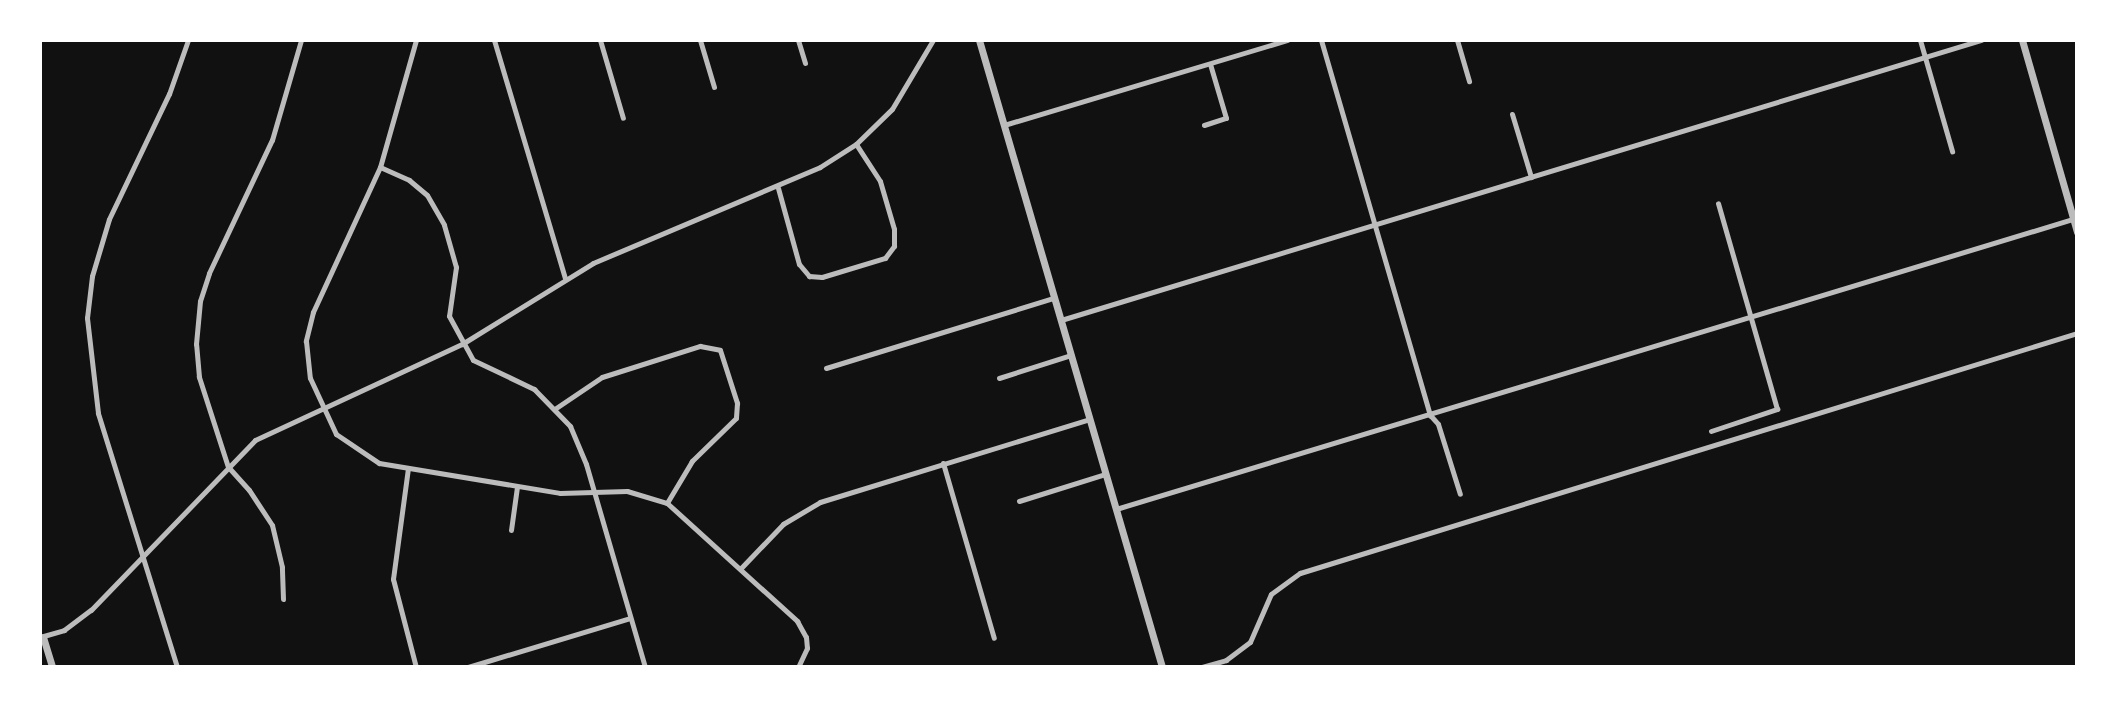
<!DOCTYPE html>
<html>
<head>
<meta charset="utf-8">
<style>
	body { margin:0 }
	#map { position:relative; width:2117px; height:707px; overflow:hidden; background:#111; font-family:"Noto Sans",sans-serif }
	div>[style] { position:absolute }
	.minor>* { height:5px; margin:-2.5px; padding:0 2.5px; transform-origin:2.5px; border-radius:2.5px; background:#bcbcbc }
	.tertiary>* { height:7px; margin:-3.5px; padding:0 3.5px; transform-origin:3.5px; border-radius:3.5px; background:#bcbcbc }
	span { translate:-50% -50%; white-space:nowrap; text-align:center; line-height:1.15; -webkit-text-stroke:5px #fff; paint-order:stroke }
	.frame { position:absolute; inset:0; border:42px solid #fff; pointer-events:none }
</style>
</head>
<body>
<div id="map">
	<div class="minor">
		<div style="left:416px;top:40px;width:132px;rotate:105.8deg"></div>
		<div style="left:380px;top:167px;width:160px;rotate:114.8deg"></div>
		<div style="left:313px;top:312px;width:30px;rotate:104deg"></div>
		<div style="left:306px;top:341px;width:37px;rotate:84deg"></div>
		<div style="left:310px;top:378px;width:62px;rotate:65.1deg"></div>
		<div style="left:336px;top:434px;width:52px;rotate:34deg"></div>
		<div style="left:379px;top:463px;width:183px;rotate:9.4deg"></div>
		<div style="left:560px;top:493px;width:67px;rotate:-1.7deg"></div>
		<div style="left:627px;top:491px;width:42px;rotate:16.7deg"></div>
		<div style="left:667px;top:503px;width:176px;rotate:42.2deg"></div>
		<div style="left:797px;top:621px;width:18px;rotate:61deg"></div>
		<div style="left:806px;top:637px;width:11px;rotate:85deg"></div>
		<div style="left:807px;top:648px;width:21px;rotate:115deg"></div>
		<div style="left:494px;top:40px;width:248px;rotate:73.4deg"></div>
		<div style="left:600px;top:40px;width:81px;rotate:73.6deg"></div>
		<div style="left:700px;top:40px;width:49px;rotate:73.4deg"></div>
		<div style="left:798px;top:40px;width:24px;rotate:73deg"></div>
		<div style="left:1321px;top:40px;width:391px;rotate:73.8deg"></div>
		<div style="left:1430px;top:415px;width:12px;rotate:48deg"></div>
		<div style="left:1438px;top:424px;width:73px;rotate:72.6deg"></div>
		<div style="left:1457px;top:40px;width:43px;rotate:73.7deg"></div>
		<div style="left:1920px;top:40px;width:116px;rotate:73.9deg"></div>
		<div style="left:1512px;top:114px;width:66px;rotate:73.2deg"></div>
		<div style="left:1004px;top:125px;width:296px;rotate:-16.7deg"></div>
		<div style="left:1204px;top:125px;width:23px;rotate:-18deg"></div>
		<div style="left:1226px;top:118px;width:56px;rotate:-106.5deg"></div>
		<div style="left:380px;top:167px;width:32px;rotate:24deg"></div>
		<div style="left:409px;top:180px;width:23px;rotate:40deg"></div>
		<div style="left:427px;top:195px;width:34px;rotate:60deg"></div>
		<div style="left:444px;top:225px;width:44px;rotate:74.1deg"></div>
		<div style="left:456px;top:267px;width:49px;rotate:98.1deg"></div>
		<div style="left:449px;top:316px;width:50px;rotate:61.4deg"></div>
		<div style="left:473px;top:360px;width:68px;rotate:25.4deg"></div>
		<div style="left:534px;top:389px;width:52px;rotate:45.8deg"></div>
		<div style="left:570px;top:426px;width:41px;rotate:67.2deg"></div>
		<div style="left:586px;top:464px;width:211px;rotate:73.8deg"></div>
		<div style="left:778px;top:188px;width:79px;rotate:74.6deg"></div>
		<div style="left:799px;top:264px;width:16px;rotate:50deg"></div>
		<div style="left:809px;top:276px;width:13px;rotate:4deg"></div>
		<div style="left:822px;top:277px;width:66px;rotate:-16.8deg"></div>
		<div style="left:885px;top:258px;width:15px;rotate:-53deg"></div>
		<div style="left:894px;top:246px;width:17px;rotate:-90deg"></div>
		<div style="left:894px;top:229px;width:50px;rotate:-106.3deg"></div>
		<div style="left:880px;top:181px;width:44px;rotate:-123deg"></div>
		<div style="left:1061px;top:320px;width:962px;rotate:-16.93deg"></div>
		<div style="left:826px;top:368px;width:239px;rotate:-17.1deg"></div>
		<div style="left:999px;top:378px;width:76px;rotate:-17.7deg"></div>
		<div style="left:556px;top:408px;width:55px;rotate:-34deg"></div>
		<div style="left:602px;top:377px;width:103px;rotate:-17.6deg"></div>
		<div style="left:700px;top:346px;width:20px;rotate:11deg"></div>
		<div style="left:720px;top:350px;width:56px;rotate:72.2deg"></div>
		<div style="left:737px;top:403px;width:15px;rotate:94deg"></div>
		<div style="left:736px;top:418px;width:62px;rotate:135.7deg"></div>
		<div style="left:692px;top:461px;width:49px;rotate:120.8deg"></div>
		<div style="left:1711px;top:431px;width:70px;rotate:-18.4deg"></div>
		<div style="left:1777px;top:409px;width:214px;rotate:-106deg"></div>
		<div style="left:943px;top:463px;width:182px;rotate:73.8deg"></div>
		<div style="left:408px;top:468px;width:112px;rotate:97.7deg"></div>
		<div style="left:393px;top:579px;width:91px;rotate:75.4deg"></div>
		<div style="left:1019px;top:501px;width:90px;rotate:-17.4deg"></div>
		<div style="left:1116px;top:509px;width:1000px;rotate:-16.86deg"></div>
		<div style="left:511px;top:530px;width:43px;rotate:-82.1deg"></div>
		<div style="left:741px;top:568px;width:61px;rotate:-46.3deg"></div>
		<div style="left:783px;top:524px;width:43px;rotate:-30.7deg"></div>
		<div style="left:820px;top:502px;width:282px;rotate:-17.1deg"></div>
		<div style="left:283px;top:599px;width:32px;rotate:-92deg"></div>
		<div style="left:282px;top:567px;width:43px;rotate:-103.4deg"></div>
		<div style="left:272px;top:525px;width:42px;rotate:-123.3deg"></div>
		<div style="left:249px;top:490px;width:31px;rotate:-132deg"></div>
		<div style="left:228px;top:467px;width:95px;rotate:-107.9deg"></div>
		<div style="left:199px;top:377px;width:33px;rotate:-95deg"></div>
		<div style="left:196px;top:344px;width:43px;rotate:-84.7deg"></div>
		<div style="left:200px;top:301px;width:29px;rotate:-72deg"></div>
		<div style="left:209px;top:273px;width:147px;rotate:-64.7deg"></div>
		<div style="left:272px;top:140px;width:104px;rotate:-73.8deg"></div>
		<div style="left:40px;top:637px;width:25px;rotate:-16deg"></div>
		<div style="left:64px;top:630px;width:34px;rotate:-37deg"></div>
		<div style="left:91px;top:610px;width:236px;rotate:-46deg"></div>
		<div style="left:255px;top:440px;width:228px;rotate:-24.9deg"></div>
		<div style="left:462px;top:344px;width:154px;rotate:-31.7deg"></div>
		<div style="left:593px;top:263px;width:246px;rotate:-22.9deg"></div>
		<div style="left:820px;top:167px;width:43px;rotate:-32.6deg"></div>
		<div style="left:856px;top:144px;width:50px;rotate:-44.2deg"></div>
		<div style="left:892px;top:109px;width:80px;rotate:-59.3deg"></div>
		<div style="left:177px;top:667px;width:266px;rotate:-107.3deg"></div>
		<div style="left:98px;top:413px;width:96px;rotate:-96.6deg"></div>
		<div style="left:87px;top:318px;width:42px;rotate:-83.2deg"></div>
		<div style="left:92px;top:276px;width:59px;rotate:-73.4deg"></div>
		<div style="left:109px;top:219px;width:139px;rotate:-64.4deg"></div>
		<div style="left:169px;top:94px;width:57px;rotate:-70.6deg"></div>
		<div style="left:468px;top:667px;width:169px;rotate:-16.8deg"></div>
		<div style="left:1202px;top:667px;width:25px;rotate:-16deg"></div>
		<div style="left:1226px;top:660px;width:30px;rotate:-37deg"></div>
		<div style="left:1250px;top:642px;width:52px;rotate:-66.4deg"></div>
		<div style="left:1271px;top:594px;width:36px;rotate:-36deg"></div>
		<div style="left:1300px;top:573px;width:813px;rotate:-17.16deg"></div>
	</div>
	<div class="tertiary">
		<div style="left:979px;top:40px;width:653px;rotate:73.73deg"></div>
		<div style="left:2022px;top:40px;width:200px;rotate:74deg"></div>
		<div style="left:43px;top:637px;width:31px;rotate:73deg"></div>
	</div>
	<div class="frame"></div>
</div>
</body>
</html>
